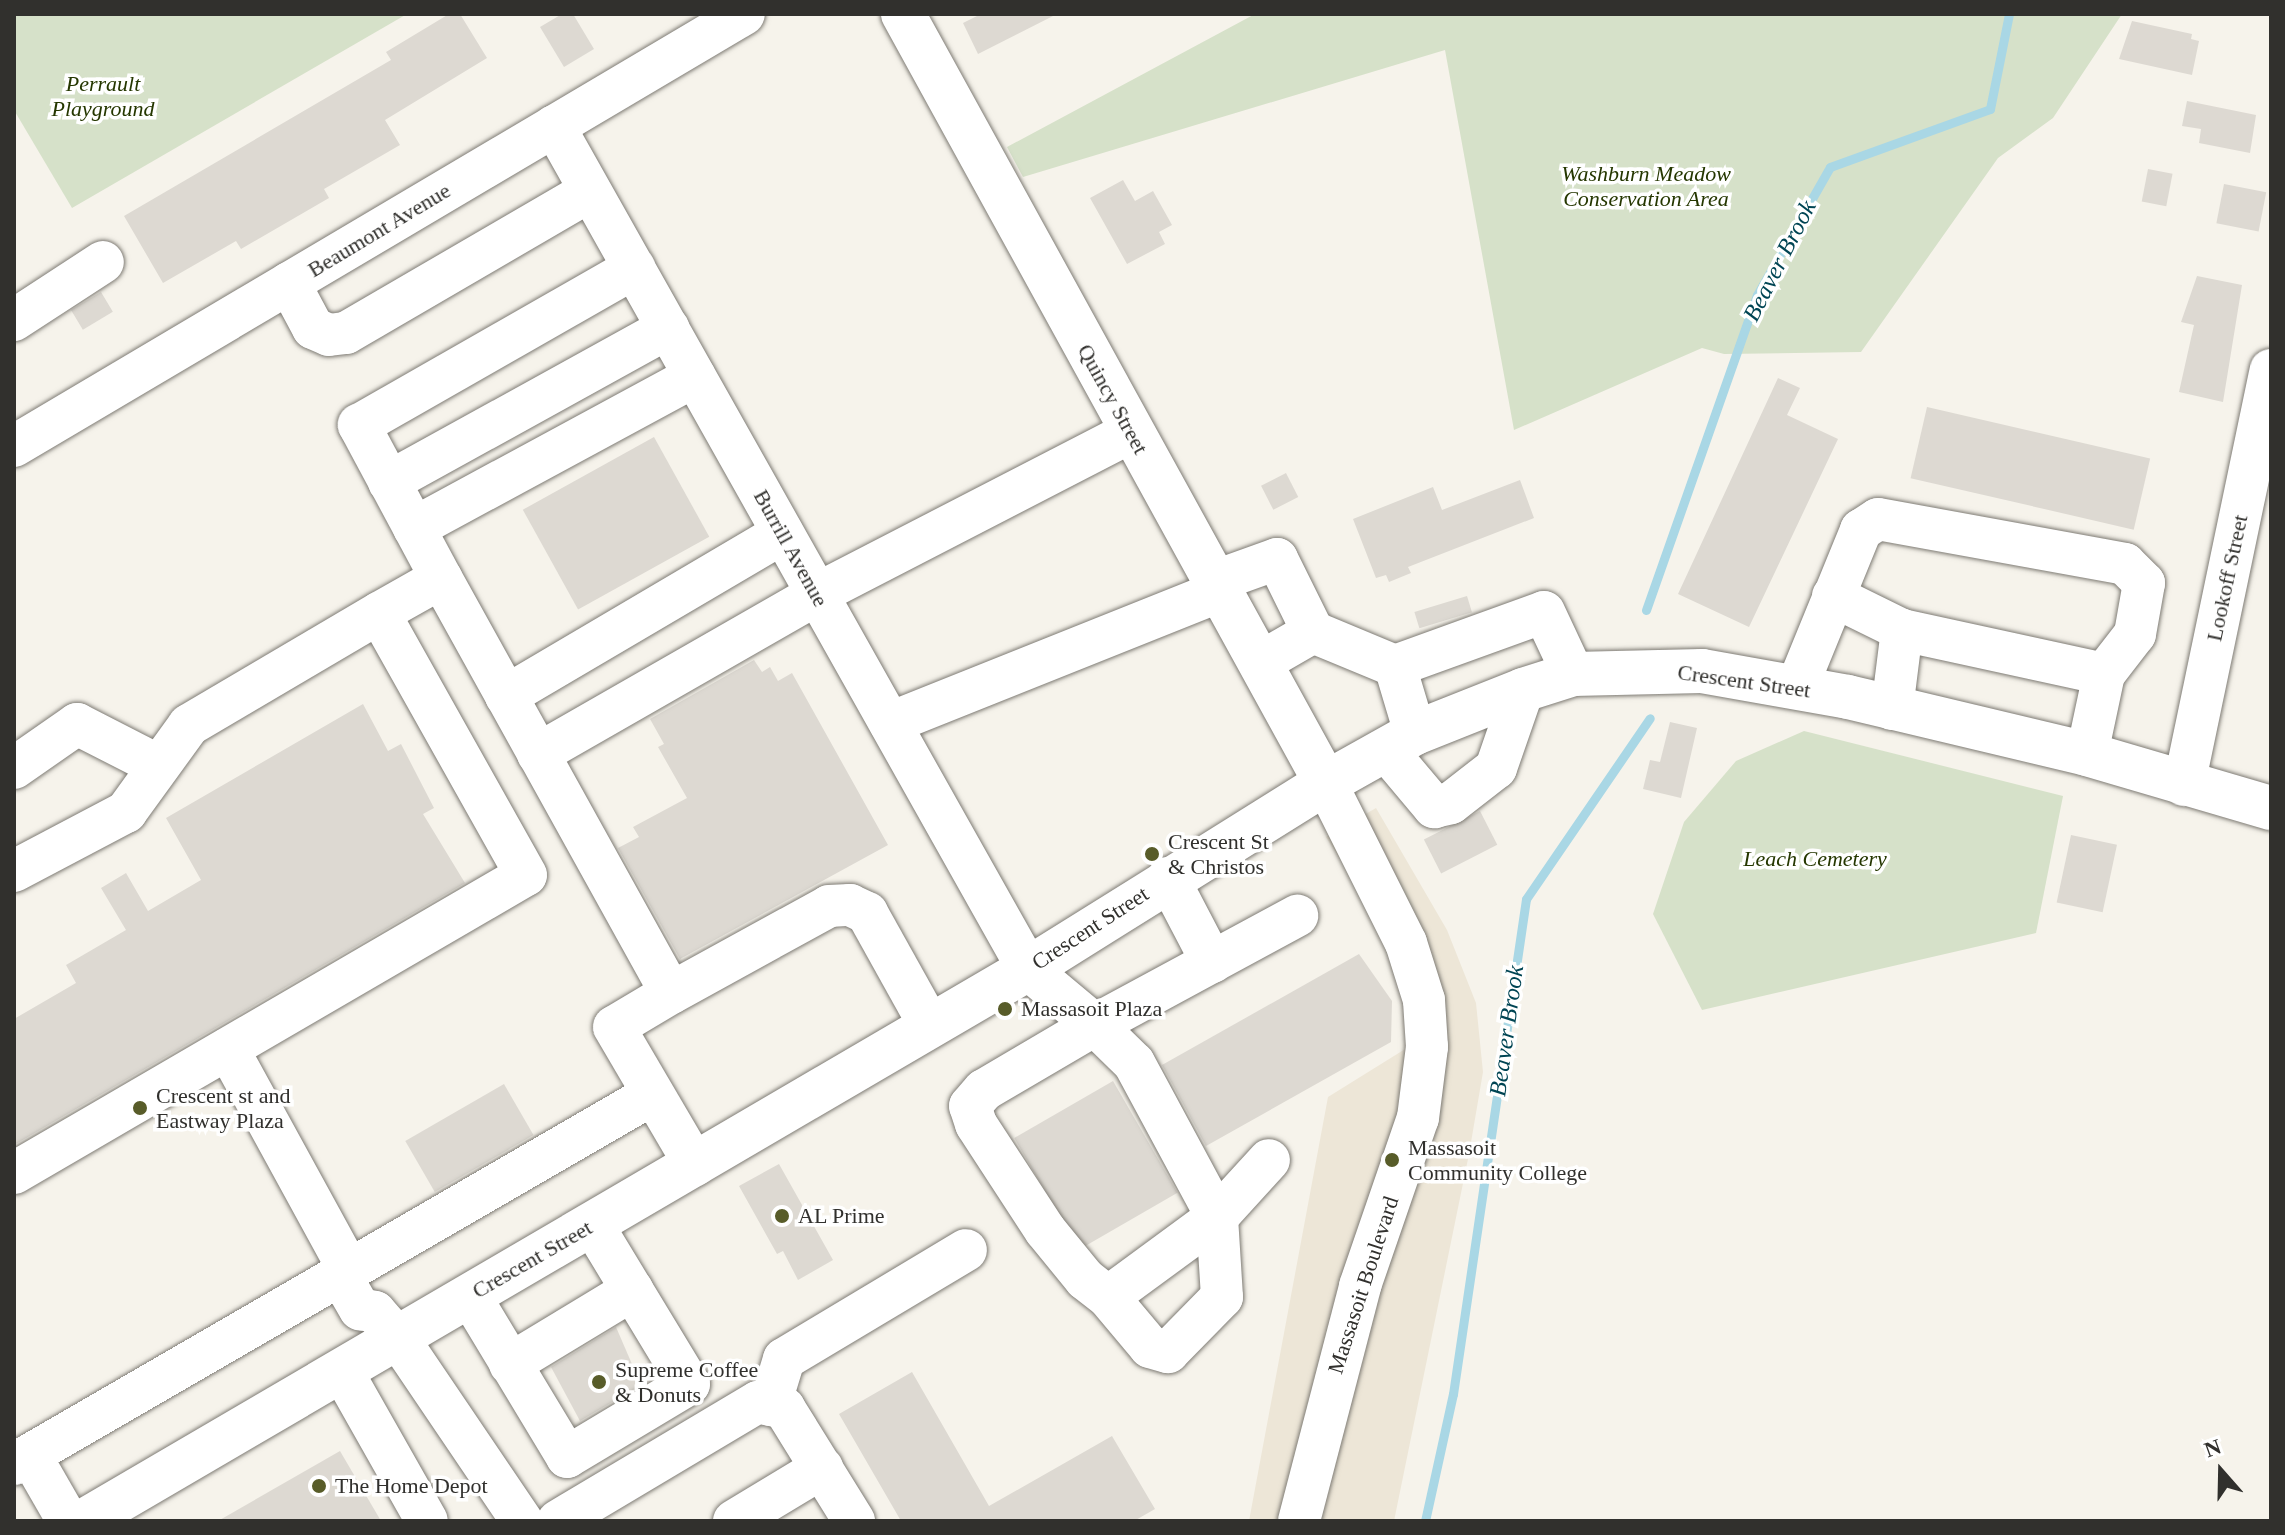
<!DOCTYPE html>
<html>
<head>
<meta charset="utf-8">
<style>
	body { margin:0 }
	#map { position:relative; width:2285px; height:1535px; overflow:hidden; background:#f6f3eb; font-family:"Times New Roman",serif }
	div>[style] { position:absolute }
	.built>* { inset:0; background:#ede6d7 }
	.green>* { inset:0; background:#d6e1c9 }
	.stream>* { height:9px; margin:-4.5px; padding:0 4.5px; transform-origin:4.5px; border-radius:4.5px; background:#a9d7e5 }
	.building>* { inset:0; background:#ddd9d2; transform-origin:0 0 }
	.roads { filter:drop-shadow(0 0 2px #7e7b74) drop-shadow(0 0 2px #7e7b74) }
	.minor>* { height:42px; margin:-21px; padding:0 21px; transform-origin:21px; border-radius:21px; background:#fff }
	.major>* { height:44px; margin:-22px; padding:0 22px; transform-origin:22px; border-radius:22px; background:#fff }
	.dots>* { width:22px; height:22px; translate:-50% -50%; box-sizing:border-box; border:4px solid #fff; border-radius:50% }
	span { translate:-50% -50%; white-space:nowrap; text-align:center; line-height:1.15; -webkit-text-stroke:7px #fff; paint-order:stroke }
	.park-label { font-size:22px; color:#253700; font-style:italic }
	.street-label { font-size:22px; color:#31302d }
	.poi-label { font-size:22px; color:#31302d }
	.left { translate:0 -50%; text-align:left }
	.water-label { font-size:24px; color:#004554; font-style:italic }
	.frame { position:absolute; inset:0; border:16px solid #31302d; pointer-events:none }
	.north { position:absolute; left:2181px; top:1431px; width:80px; height:80px; -webkit-text-stroke:6px #fff; paint-order:stroke; rotate:340deg; font-size:22px; font-weight:700; line-height:32px; text-align:center; color:#31302d }
	.north::after { content:''; display:block; margin:auto; width:28px; height:36px; background:#31302d; clip-path:polygon(50% 0,100% 100%,50% 72%,0 100%) }
</style>
</head>
<body>
<div id="map">
	<div class="built">
		<div style="clip-path:polygon(1376px 808px,1447px 930px,1476px 1003px,1483px 1072px,1469px 1154px,1394px 1521px,1249px 1521px,1328px 1097px,1410px 1046px,1404px 982px,1357px 885px,1326px 837px)"></div>
	</div>
	<div class="green">
		<div style="clip-path:polygon(14px 14px,407px 14px,72px 208px,14px 110px)"></div>
		<div style="clip-path:polygon(1255px 14px,2122px 14px,2053px 118px,1998px 158px,1861px 352px,1724px 354px,1702px 348px,1514px 430px,1445px 50px,1023px 177px,1007px 147px)"></div>
		<div style="clip-path:polygon(1804px 731px,2063px 796px,2036px 933px,1702px 1010px,1653px 914px,1684px 822px,1736px 761px)"></div>
	</div>
	<div class="stream">
		<div style="left:1646px;top:610px;width:334px;rotate:-70.6deg"></div>
		<div style="left:1757px;top:295px;width:147px;rotate:-60.3deg"></div>
		<div style="left:1830px;top:167px;width:170px;rotate:-19.9deg"></div>
		<div style="left:1990px;top:109px;width:97px;rotate:-78.7deg"></div>
		<div style="left:1425px;top:1521px;width:130px;rotate:-77.6deg"></div>
		<div style="left:1453px;top:1394px;width:500px;rotate:-81.61deg"></div>
		<div style="left:1526px;top:899px;width:219px;rotate:-55.6deg"></div>
	</div>
	<div class="building">
		<div style="clip-path:polygon(449px 14px,460px 14px,487px 58px,385px 120px,400px 145px,324px 189px,329px 198px,241px 249px,236px 241px,163px 283px,124px 216px,391px 60px,386px 52px)"></div>
		<div style="clip-path:polygon(562px 14px,573px 14px,594px 49px,564px 67px,540px 27px)"></div>
		<div style="clip-path:polygon(981px 14px,1057px 14px,978px 54px,963px 23px)"></div>
		<div style="clip-path:polygon(2132px 21px,2192px 34px,2191px 39px,2199px 41px,2192px 75px,2119px 59px)"></div>
		<div style="clip-path:polygon(2187px 101px,2256px 115px,2250px 153px,2199px 143px,2201px 129px,2182px 126px)"></div>
		<div style="left:2148px;top:169px;width:25px;height:33px;rotate:11deg"></div>
		<div style="clip-path:polygon(1123px 180px,1135px 201px,1153px 191px,1172px 225px,1159px 232px,1165px 244px,1127px 264px,1090px 198px)"></div>
		<div style="left:2224px;top:184px;width:43px;height:40px;rotate:11deg"></div>
		<div style="clip-path:polygon(2197px 276px,2242px 285px,2223px 402px,2179px 392px,2194px 325px,2181px 322px)"></div>
		<div style="left:101px;top:292px;width:23px;height:35px;rotate:59deg"></div>
		<div style="clip-path:polygon(1778px 378px,1800px 388px,1787px 415px,1838px 439px,1749px 627px,1678px 594px)"></div>
		<div style="left:1927px;top:407px;width:229px;height:73px;rotate:13deg"></div>
		<div style="left:654px;top:437px;width:114px;height:150px;rotate:61deg"></div>
		<div style="left:1286px;top:473px;width:27px;height:28px;rotate:63deg"></div>
		<div style="clip-path:polygon(1520px 480px,1534px 518px,1408px 567px,1411px 573px,1389px 582px,1386px 575px,1376px 578px,1353px 519px,1433px 487px,1442px 510px)"></div>
		<div style="left:1467px;top:596px;width:17px;height:55px;rotate:73deg"></div>
		<div style="clip-path:polygon(754px 660px,762px 672px,770px 667px,778px 681px,792px 673px,888px 845px,680px 959px,618px 848px,639px 837px,633px 827px,687px 798px,658px 747px,664px 744px,650px 719px)"></div>
		<div style="clip-path:polygon(363px 704px,388px 751px,401px 744px,434px 808px,423px 814px,465px 883px,14px 1145px,14px 1019px,76px 983px,66px 965px,126px 930px,101px 888px,126px 873px,148px 911px,201px 880px,166px 818px)"></div>
		<div style="clip-path:polygon(1670px 722px,1697px 728px,1681px 798px,1643px 789px,1650px 760px,1660px 762px)"></div>
		<div style="left:1480px;top:811px;width:38px;height:63px;rotate:63deg"></div>
		<div style="left:2071px;top:835px;width:47px;height:69px;rotate:12deg"></div>
		<div style="clip-path:polygon(1359px 954px,1392px 1001px,1391px 1042px,1206px 1146px,1162px 1065px)"></div>
		<div style="left:1113px;top:1081px;width:129px;height:114px;rotate:60deg"></div>
		<div style="left:504px;top:1084px;width:59px;height:114px;rotate:60deg"></div>
		<div style="clip-path:polygon(779px 1164px,833px 1260px,798px 1280px,783px 1251px,777px 1254px,739px 1186px)"></div>
		<div style="clip-path:polygon(616px 1327px,641px 1385px,580px 1421px,551px 1367px)"></div>
		<div style="clip-path:polygon(912px 1372px,989px 1506px,1112px 1436px,1155px 1509px,1134px 1521px,901px 1521px,839px 1414px)"></div>
		<div style="clip-path:polygon(340px 1451px,381px 1521px,218px 1521px)"></div>
	</div>
	<div class="roads">
		<div class="minor">
			<div style="left:554px;top:126px;width:967px;rotate:60.65deg"></div>
			<div style="left:1028px;top:969px;width:87px;rotate:39.9deg"></div>
			<div style="left:1095px;top:1025px;width:54px;rotate:44.3deg"></div>
			<div style="left:1134px;top:1063px;width:175px;rotate:61.7deg"></div>
			<div style="left:1217px;top:1217px;width:135px;rotate:143.7deg"></div>
			<div style="left:1108px;top:1297px;width:29px;rotate:-142deg"></div>
			<div style="left:1085px;top:1279px;width:63px;rotate:-129.2deg"></div>
			<div style="left:1045px;top:1230px;width:126px;rotate:-123.1deg"></div>
			<div style="left:976px;top:1124px;width:19px;rotate:-108deg"></div>
			<div style="left:970px;top:1106px;width:21px;rotate:-49deg"></div>
			<div style="left:984px;top:1090px;width:129px;rotate:-30.4deg"></div>
			<div style="left:1095px;top:1025px;width:230px;rotate:-28.4deg"></div>
			<div style="left:289px;top:283px;width:51px;rotate:61.9deg"></div>
			<div style="left:313px;top:328px;width:17px;rotate:24deg"></div>
			<div style="left:329px;top:335px;width:17px;rotate:-7deg"></div>
			<div style="left:346px;top:333px;width:282px;rotate:-30.2deg"></div>
			<div style="left:14px;top:320px;width:106px;rotate:-33.1deg"></div>
			<div style="left:14px;top:446px;width:848px;rotate:-30.62deg"></div>
			<div style="left:389px;top:482px;width:319px;rotate:-28.9deg"></div>
			<div style="left:414px;top:528px;width:319px;rotate:-28.4deg"></div>
			<div style="left:441px;top:578px;width:174px;rotate:-118.2deg"></div>
			<div style="left:359px;top:425px;width:317px;rotate:-29.7deg"></div>
			<div style="left:1213px;top:582px;width:68px;rotate:-19.8deg"></div>
			<div style="left:1277px;top:559px;width:81px;rotate:63.7deg"></div>
			<div style="left:1313px;top:632px;width:60px;rotate:150deg"></div>
			<div style="left:1833px;top:596px;width:77px;rotate:26.2deg"></div>
			<div style="left:1313px;top:632px;width:89px;rotate:22.5deg"></div>
			<div style="left:1797px;top:687px;width:170px;rotate:-67.8deg"></div>
			<div style="left:1861px;top:530px;width:20px;rotate:-33deg"></div>
			<div style="left:1878px;top:519px;width:251px;rotate:10.3deg"></div>
			<div style="left:2125px;top:564px;width:27px;rotate:45deg"></div>
			<div style="left:2144px;top:583px;width:52px;rotate:100deg"></div>
			<div style="left:2135px;top:634px;width:51px;rotate:127.8deg"></div>
			<div style="left:506px;top:696px;width:321px;rotate:-30.5deg"></div>
			<div style="left:1892px;top:709px;width:80px;rotate:-82.8deg"></div>
			<div style="left:1902px;top:630px;width:207px;rotate:12.3deg"></div>
			<div style="left:2104px;top:674px;width:82px;rotate:102deg"></div>
			<div style="left:890px;top:723px;width:353px;rotate:-21.8deg"></div>
			<div style="left:1415px;top:733px;width:70px;rotate:-106.6deg"></div>
			<div style="left:1395px;top:666px;width:158px;rotate:-19.9deg"></div>
			<div style="left:1544px;top:612px;width:68px;rotate:64.9deg"></div>
			<div style="left:1386px;top:750px;width:75px;rotate:49.9deg"></div>
			<div style="left:1434px;top:807px;width:17px;rotate:-13deg"></div>
			<div style="left:1451px;top:803px;width:57px;rotate:-37.9deg"></div>
			<div style="left:1496px;top:768px;width:83px;rotate:-70.9deg"></div>
			<div style="left:538px;top:754px;width:322px;rotate:-29.8deg"></div>
			<div style="left:817px;top:594px;width:353px;rotate:-27.3deg"></div>
			<div style="left:14px;top:768px;width:77px;rotate:-34.9deg"></div>
			<div style="left:77px;top:724px;width:92px;rotate:27.1deg"></div>
			<div style="left:2184px;top:785px;width:424px;rotate:-78.2deg"></div>
			<div style="left:14px;top:871px;width:127px;rotate:-27.8deg"></div>
			<div style="left:126px;top:812px;width:107px;rotate:-54.1deg"></div>
			<div style="left:189px;top:725px;width:221px;rotate:-30.5deg"></div>
			<div style="left:1168px;top:878px;width:95px;rotate:62.4deg"></div>
			<div style="left:671px;top:993px;width:180px;rotate:-28.8deg"></div>
			<div style="left:829px;top:906px;width:21px;rotate:-3deg"></div>
			<div style="left:850px;top:905px;width:19px;rotate:25deg"></div>
			<div style="left:867px;top:913px;width:129px;rotate:60.9deg"></div>
			<div style="left:228px;top:1049px;width:252px;rotate:61.3deg"></div>
			<div style="left:14px;top:1173px;width:592px;rotate:-30.2deg"></div>
			<div style="left:526px;top:875px;width:300px;rotate:-119.3deg"></div>
			<div style="left:379px;top:613px;width:71px;rotate:-29.4deg"></div>
			<div style="left:441px;top:578px;width:474px;rotate:61deg"></div>
			<div style="left:671px;top:993px;width:66px;rotate:149.2deg"></div>
			<div style="left:614px;top:1027px;width:160px;rotate:59.6deg"></div>
			<div style="left:349px;top:1270px;width:12px;rotate:121deg"></div>
			<div style="left:343px;top:1280px;width:34px;rotate:60deg"></div>
			<div style="left:360px;top:1309px;width:15px;rotate:11deg"></div>
			<div style="left:375px;top:1312px;width:35px;rotate:49deg"></div>
			<div style="left:398px;top:1338px;width:221px;rotate:55.9deg"></div>
			<div style="left:470px;top:1296px;width:188px;rotate:58.9deg"></div>
			<div style="left:567px;top:1457px;width:142px;rotate:-30.9deg"></div>
			<div style="left:689px;top:1384px;width:187px;rotate:-121.2deg"></div>
			<div style="left:1108px;top:1297px;width:65px;rotate:50deg"></div>
			<div style="left:1150px;top:1347px;width:19px;rotate:16deg"></div>
			<div style="left:1168px;top:1352px;width:77px;rotate:-45.5deg"></div>
			<div style="left:1222px;top:1297px;width:80px;rotate:-93.6deg"></div>
			<div style="left:1217px;top:1217px;width:77px;rotate:-47.6deg"></div>
			<div style="left:510px;top:1364px;width:143px;rotate:-31.2deg"></div>
			<div style="left:342px;top:1371px;width:172px;rotate:60.5deg"></div>
			<div style="left:770px;top:1405px;width:48px;rotate:-73.1deg"></div>
			<div style="left:784px;top:1359px;width:212px;rotate:-30.9deg"></div>
			<div style="left:30px;top:1455px;width:76px;rotate:60.1deg"></div>
			<div style="left:14px;top:1464px;width:738px;rotate:-30.07deg"></div>
			<div style="left:558px;top:1521px;width:233px;rotate:-30.8deg"></div>
			<div style="left:758px;top:1402px;width:27px;rotate:13deg"></div>
			<div style="left:784px;top:1408px;width:133px;rotate:58.2deg"></div>
			<div style="left:734px;top:1521px;width:103px;rotate:-31.1deg"></div>
			<div style="left:1299px;top:1521px;width:243px;rotate:-75.4deg"></div>
			<div style="left:1360px;top:1286px;width:178px;rotate:-71deg"></div>
			<div style="left:1418px;top:1118px;width:72px;rotate:-82.8deg"></div>
			<div style="left:1427px;top:1047px;width:47px;rotate:-93.7deg"></div>
			<div style="left:1424px;top:1000px;width:60px;rotate:-107.5deg"></div>
			<div style="left:1406px;top:943px;width:179px;rotate:-116.6deg"></div>
		</div>
		<div class="major">
			<div style="left:903px;top:14px;width:878px;rotate:61.19deg"></div>
			<div style="left:84px;top:1521px;width:1094px;rotate:-30.32deg"></div>
			<div style="left:1028px;top:969px;width:351px;rotate:-32deg"></div>
			<div style="left:1326px;top:783px;width:102px;rotate:-29.3deg"></div>
			<div style="left:1415px;top:733px;width:116px;rotate:-21.7deg"></div>
			<div style="left:1523px;top:690px;width:52px;rotate:-17.7deg"></div>
			<div style="left:1573px;top:674px;width:129px;rotate:-1.3deg"></div>
			<div style="left:1702px;top:671px;width:148px;rotate:10.1deg"></div>
			<div style="left:1848px;top:697px;width:246px;rotate:13.4deg"></div>
			<div style="left:2087px;top:754px;width:192px;rotate:16.4deg"></div>
		</div>
	</div>
	<div class="dots">
		<div style="left:1152px;top:854px;background:#585c29"></div>
		<div style="left:1005px;top:1009px;background:#585c29"></div>
		<div style="left:140px;top:1108px;background:#585c29"></div>
		<div style="left:1392px;top:1160px;background:#585c29"></div>
		<div style="left:782px;top:1216px;background:#585c29"></div>
		<div style="left:599px;top:1382px;background:#585c29"></div>
		<div style="left:319px;top:1486px;background:#585c29"></div>
	</div>
	<div class="park-label">
		<span style="left:103px;top:96px">Perrault<br>Playground</span>
		<span style="left:1646px;top:186px">Washburn Meadow<br>Conservation Area</span>
		<span style="left:1815px;top:859px">Leach Cemetery</span>
	</div>
	<div class="street-label">
		<span style="left:379px;top:230px;rotate:-31deg">Beaumont Avenue</span>
		<span style="left:1113px;top:399px;rotate:61deg">Quincy Street</span>
		<span style="left:791px;top:548px;rotate:61deg">Burrill Avenue</span>
		<span style="left:2227px;top:578px;rotate:-78deg">Lookoff Street</span>
		<span style="left:1744px;top:681px;rotate:8deg">Crescent Street</span>
		<span style="left:1090px;top:928px;rotate:-33deg">Crescent Street</span>
		<span style="left:532px;top:1259px;rotate:-30deg">Crescent Street</span>
		<span style="left:1363px;top:1285px;rotate:-72deg">Massasoit Boulevard</span>
	</div>
	<div class="poi-label">
		<span class="left" style="left:1168px;top:854px">Crescent St<br>&amp; Christos</span>
		<span class="left" style="left:1021px;top:1009px">Massasoit Plaza</span>
		<span class="left" style="left:156px;top:1108px">Crescent st and<br>Eastway Plaza</span>
		<span class="left" style="left:1408px;top:1160px">Massasoit<br>Community College</span>
		<span class="left" style="left:798px;top:1216px">AL Prime</span>
		<span class="left" style="left:615px;top:1382px">Supreme Coffee<br>&amp; Donuts</span>
		<span class="left" style="left:335px;top:1486px">The Home Depot</span>
	</div>
	<div class="water-label">
		<span style="left:1780px;top:261px;rotate:-63deg">Beaver Brook</span>
		<span style="left:1507px;top:1031px;rotate:-82deg">Beaver Brook</span>
	</div>
	<div class="frame"></div>
	<div class="north">N</div>
</div>
</body>
</html>
